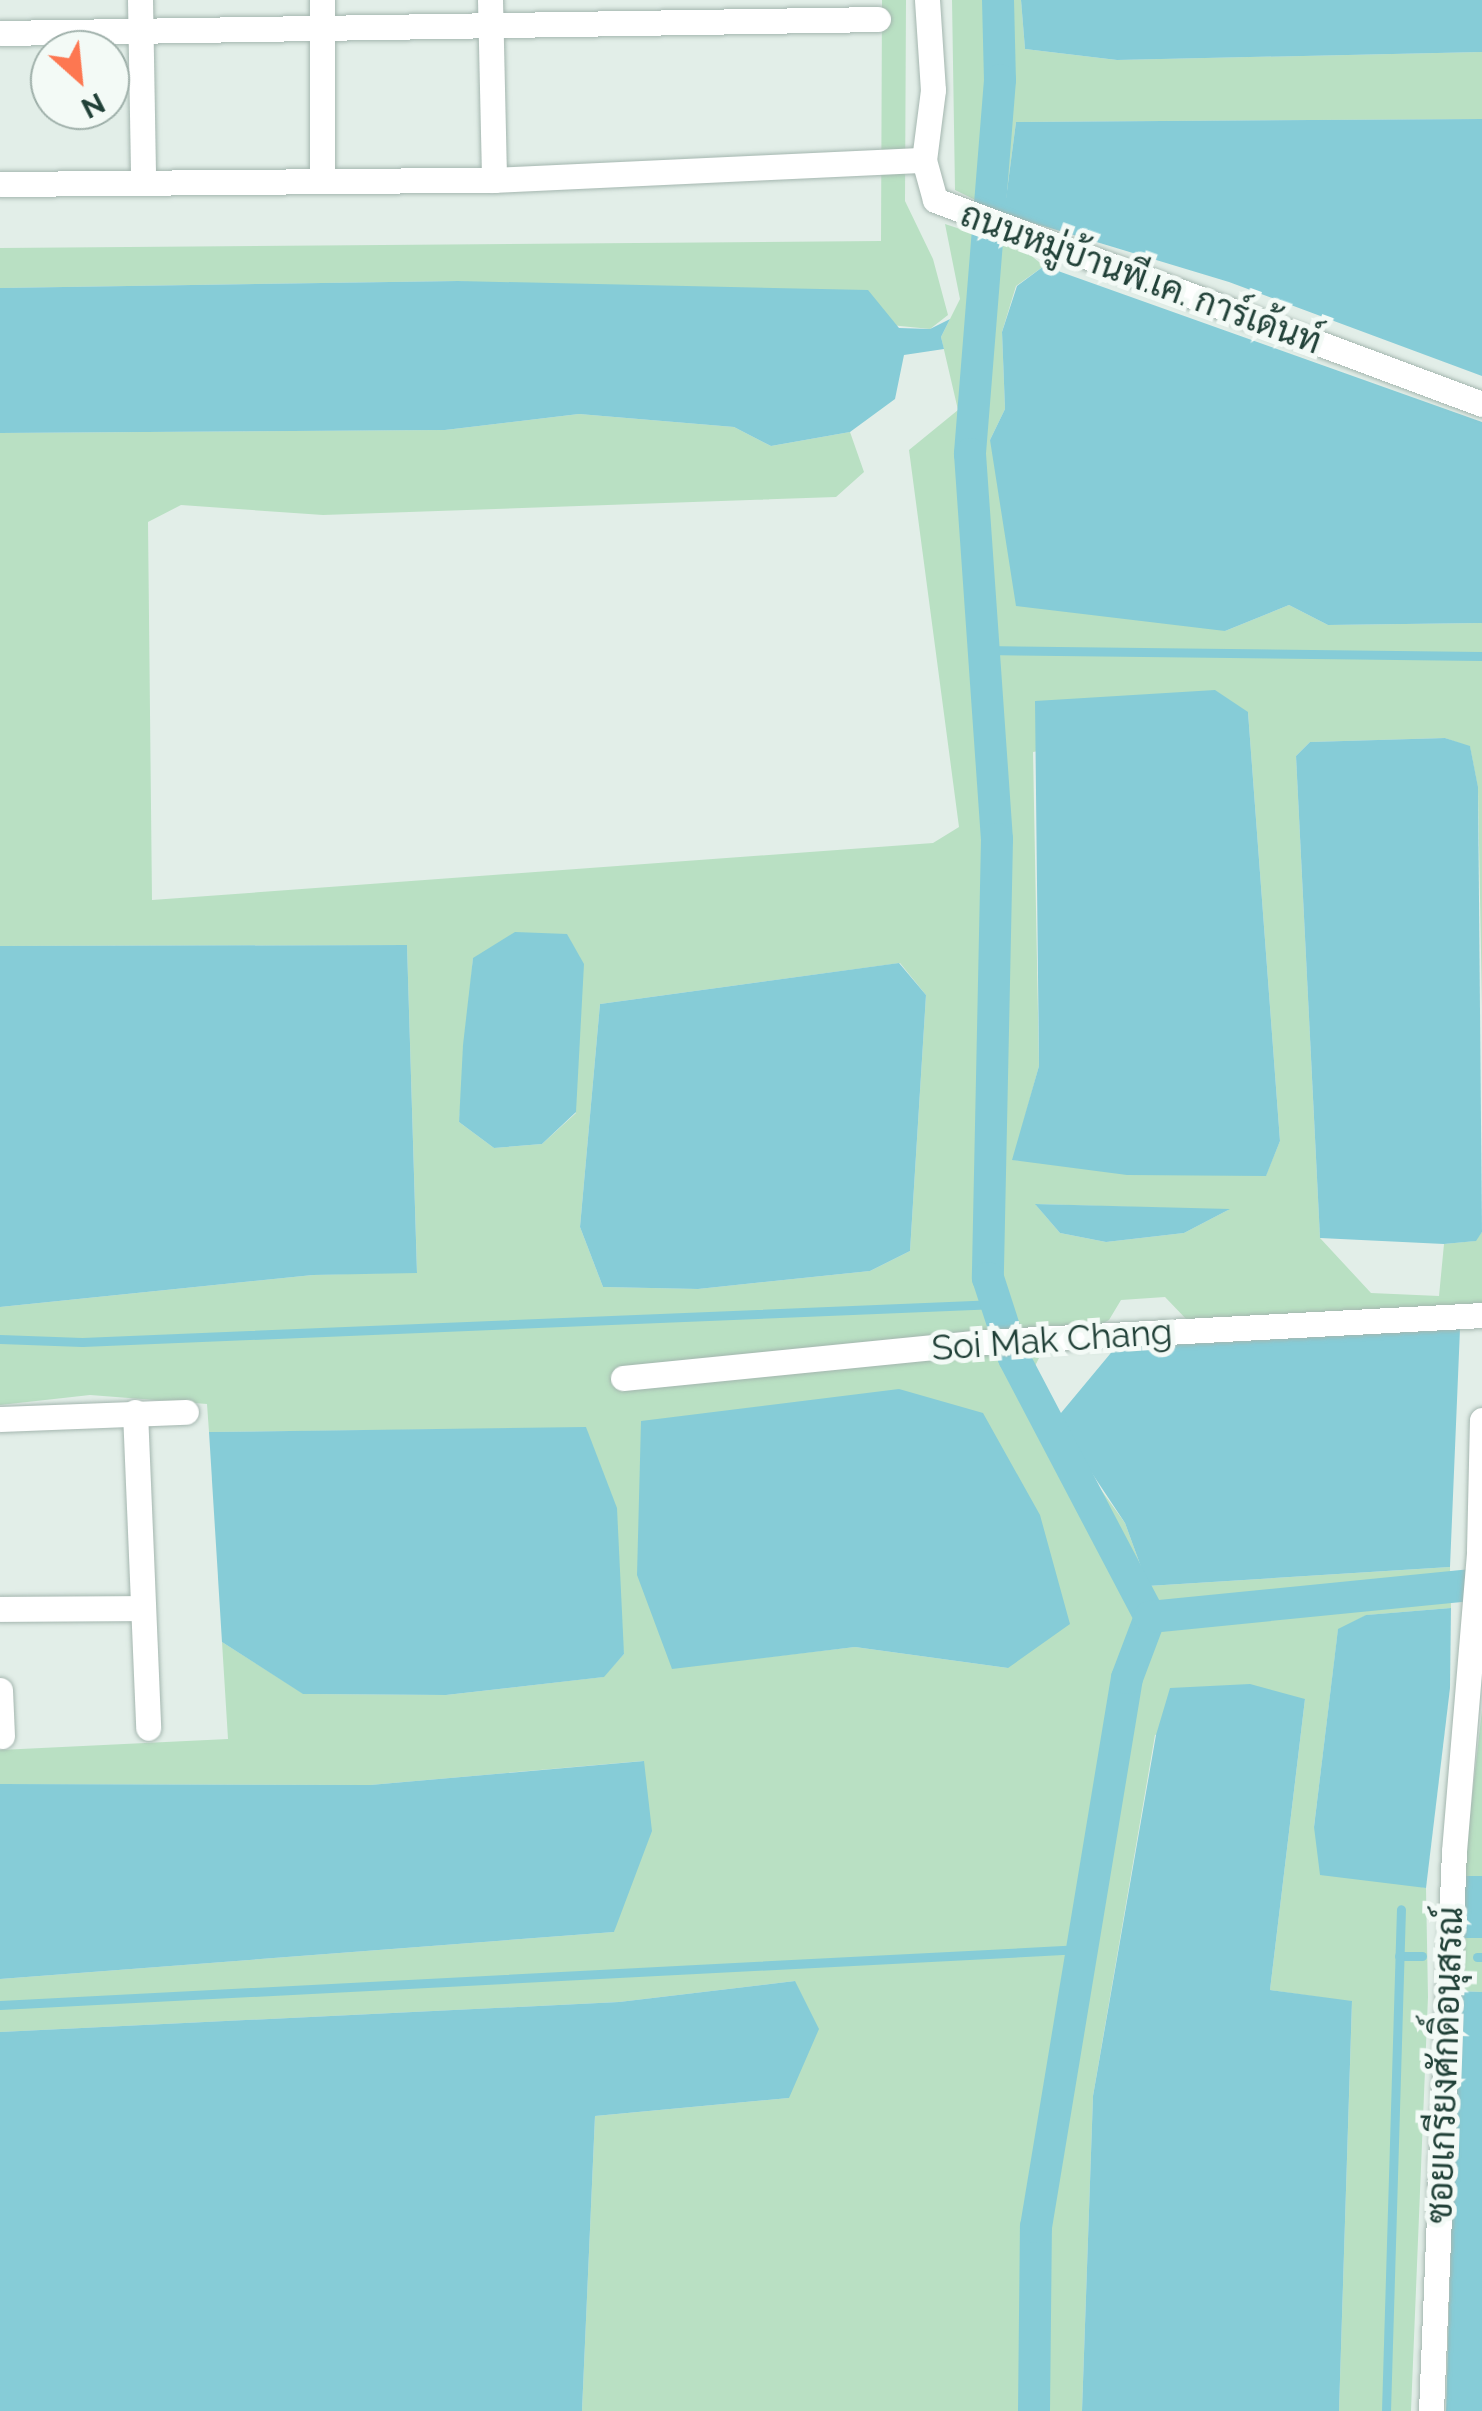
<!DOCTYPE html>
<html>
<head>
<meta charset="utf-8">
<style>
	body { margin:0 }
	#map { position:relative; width:1482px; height:2411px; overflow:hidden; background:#e2eee8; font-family:Raleway,Sarabun,sans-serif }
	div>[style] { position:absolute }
	.green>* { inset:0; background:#b9e0c3 }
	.water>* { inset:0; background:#86ccd7; transform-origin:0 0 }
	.stream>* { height:9px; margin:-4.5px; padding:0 4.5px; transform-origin:4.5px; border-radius:4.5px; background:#86ccd7 }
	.canal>* { height:32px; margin:-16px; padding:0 16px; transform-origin:16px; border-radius:16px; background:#86ccd7 }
	.roads { filter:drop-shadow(0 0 2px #a4b6af) drop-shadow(0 0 2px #a4b6af) }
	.minor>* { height:25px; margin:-12.5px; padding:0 12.5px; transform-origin:12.5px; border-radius:12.5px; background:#fff }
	span { translate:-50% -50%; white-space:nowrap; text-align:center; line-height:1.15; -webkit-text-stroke:10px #f3faf6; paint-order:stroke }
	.street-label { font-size:35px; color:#204037 }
	.north { position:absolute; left:30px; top:30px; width:100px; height:100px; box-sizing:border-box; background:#f3faf6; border:2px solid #9fb0aa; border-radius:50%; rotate:153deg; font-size:28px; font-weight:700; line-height:40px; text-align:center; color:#204037 }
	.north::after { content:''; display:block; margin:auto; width:35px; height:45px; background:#fd7751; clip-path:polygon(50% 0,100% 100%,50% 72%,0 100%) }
</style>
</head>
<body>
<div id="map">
	<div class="green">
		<div style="clip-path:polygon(882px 0,906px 0,905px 201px,933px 259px,948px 315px,930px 329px,458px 281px,0 288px,0 248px,881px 241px)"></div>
		<div style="clip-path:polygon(952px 0,1021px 0,1025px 49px,1117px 60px,1482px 52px,1482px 119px,1016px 122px,1004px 214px,955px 190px)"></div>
		<div style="clip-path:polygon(evenodd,945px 224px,1024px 250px,1044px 266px,1016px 286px,1002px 332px,1005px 409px,990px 440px,1225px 631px,1289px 605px,1328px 625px,1482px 623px,1482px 1007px,1478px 788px,1470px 747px,1445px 738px,1310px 742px,1296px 756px,1320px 1238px,1371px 1293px,1439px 1296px,1444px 1244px,1475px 1241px,1482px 1232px,1482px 1305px,1189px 1322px,1165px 1297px,1121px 1300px,1109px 1320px,1039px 1358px,1032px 1372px,1073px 1451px,1125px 1523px,1148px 1586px,1450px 1567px,1451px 1608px,1367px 1615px,1338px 1630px,1314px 1827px,1404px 1883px,1426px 1888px,1428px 1997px,1411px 2411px,1339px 2411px,1352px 2002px,1270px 1990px,1305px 1699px,1155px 1735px,1093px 2096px,1082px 2411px,582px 2411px,595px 2116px,789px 2098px,795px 1981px,619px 2002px,0 2032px,0 1979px,614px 1932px,643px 1761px,370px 1785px,0 1784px,0 1750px,228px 1739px,222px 1642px,304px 1694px,446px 1695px,603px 1677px,624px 1654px,586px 1428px,209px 1432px,207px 1404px,90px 1395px,0 1405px,0 1307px,313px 1275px,417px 1272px,407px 945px,0 946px,0 433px,445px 430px,579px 414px,734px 427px,771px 446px,850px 432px,864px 472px,836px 497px,323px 515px,181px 505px,148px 522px,152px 900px,933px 843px,959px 827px,909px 450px,958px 410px,941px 337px,960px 299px,945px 224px,1248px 712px,1280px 1141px,1266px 1175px,1013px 1160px,1039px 1066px,1033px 752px,1248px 712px,945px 224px,473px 958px,576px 1113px,542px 1144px,494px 1148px,459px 1122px,473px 958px,945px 224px,900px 963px,926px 995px,910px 1251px,870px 1271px,698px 1289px,603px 1287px,580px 1227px,600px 1004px,900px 963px,945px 224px,1036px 1205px,1037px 1204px,1228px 1210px,1184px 1233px,1106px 1242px,1060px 1233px,1036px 1205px,945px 224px,899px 1389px,1008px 1668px,855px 1647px,672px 1668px,899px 1389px)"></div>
		<div style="clip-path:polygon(1482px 1710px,1482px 1876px,1463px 1876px)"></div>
		<div style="clip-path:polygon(1461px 1938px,1482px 1938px,1482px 1992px,1458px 1991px)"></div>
	</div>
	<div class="water">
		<div style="clip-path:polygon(1021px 0,1482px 0,1482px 52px,1117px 60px,1025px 49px)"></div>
		<div style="clip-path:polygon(1482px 119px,1482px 376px,1229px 282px,1004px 214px,1016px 122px)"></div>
		<div style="clip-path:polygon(1044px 266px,1482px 422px,1482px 623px,1328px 625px,1289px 605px,1225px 631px,1016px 606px,990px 440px,1005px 409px,1002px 332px,1017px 286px)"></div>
		<div style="clip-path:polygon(458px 281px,868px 290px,899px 328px,930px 329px,950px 319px,941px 337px,944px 349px,904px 355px,895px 399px,850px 432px,771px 446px,734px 427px,579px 414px,445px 430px,0 433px,0 288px)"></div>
		<div style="clip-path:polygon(1215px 690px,1248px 712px,1280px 1141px,1266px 1176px,1127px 1175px,1012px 1160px,1039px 1066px,1035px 701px)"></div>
		<div style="clip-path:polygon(1445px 738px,1470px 746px,1478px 787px,1482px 1232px,1476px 1241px,1444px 1244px,1320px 1238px,1296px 756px,1310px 742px)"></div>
		<div style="clip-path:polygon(515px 932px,567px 934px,584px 964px,576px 1112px,542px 1144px,494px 1148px,459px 1122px,463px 1045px,473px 958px)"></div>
		<div style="clip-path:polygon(407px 945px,417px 1273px,313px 1275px,0 1307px,0 946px)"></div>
		<div style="clip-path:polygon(899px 963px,926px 995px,910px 1251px,870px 1271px,698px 1289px,603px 1287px,580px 1227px,600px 1004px)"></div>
		<div style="clip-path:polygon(1035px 1204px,1230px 1209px,1184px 1233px,1106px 1242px,1060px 1233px)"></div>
		<div style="clip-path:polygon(1460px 1329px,1450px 1567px,1148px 1586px,1125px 1523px,1056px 1419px,1115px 1348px)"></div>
		<div style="clip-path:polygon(899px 1389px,983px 1413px,1040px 1515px,1070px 1624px,1008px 1668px,855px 1647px,672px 1669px,637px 1575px,641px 1421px)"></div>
		<div style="clip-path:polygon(586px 1427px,617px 1508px,624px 1654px,604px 1677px,446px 1695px,303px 1694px,222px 1642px,209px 1432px)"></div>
		<div style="clip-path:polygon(1451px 1608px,1450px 1688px,1426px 1888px,1320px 1875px,1314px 1827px,1338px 1629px,1366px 1615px)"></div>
		<div style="clip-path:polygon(1250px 1684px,1305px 1699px,1270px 1990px,1352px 2001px,1339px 2411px,1082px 2411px,1093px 2096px,1156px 1735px,1170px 1688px)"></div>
		<div style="clip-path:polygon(644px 1761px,652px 1831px,614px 1932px,0 1979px,0 1784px,370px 1785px)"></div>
		<div style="left:1463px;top:1876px;width:19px;height:62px"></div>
		<div style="clip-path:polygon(795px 1981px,819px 2029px,789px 2098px,595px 2116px,582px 2411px,0 2411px,0 2032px,619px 2002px)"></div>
		<div style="clip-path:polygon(1458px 1991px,1482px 1992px,1482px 2411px,1446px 2411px)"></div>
	</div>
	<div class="stream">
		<div style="left:984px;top:650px;width:498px;rotate:0.7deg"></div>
		<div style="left:0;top:1339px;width:82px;rotate:2.1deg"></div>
		<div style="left:82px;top:1342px;width:916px;rotate:-2.38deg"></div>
		<div style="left:1399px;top:1956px;width:23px"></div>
		<div style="left:1477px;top:1957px;width:5px"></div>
		<div style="left:0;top:2005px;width:1083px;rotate:-2.96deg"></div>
		<div style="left:1386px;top:2411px;width:502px;rotate:-88.29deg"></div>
	</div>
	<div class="canal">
		<div style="left:998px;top:0;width:80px;rotate:88.6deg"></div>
		<div style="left:1000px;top:80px;width:375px;rotate:94.6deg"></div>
		<div style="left:970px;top:454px;width:386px;rotate:86deg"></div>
		<div style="left:997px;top:839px;width:439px;rotate:91.2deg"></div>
		<div style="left:988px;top:1278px;width:84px;rotate:72deg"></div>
		<div style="left:1014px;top:1358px;width:293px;rotate:62.3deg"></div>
		<div style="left:1034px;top:2411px;width:184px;rotate:-89.4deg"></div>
		<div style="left:1036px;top:2227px;width:556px;rotate:-80.59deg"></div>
		<div style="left:1127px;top:1678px;width:65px;rotate:-69.3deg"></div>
		<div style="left:1150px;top:1617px;width:334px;rotate:-5.7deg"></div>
	</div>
	<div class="roads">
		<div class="minor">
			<div style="left:140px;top:0;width:180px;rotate:89deg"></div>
			<div style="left:490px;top:0;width:180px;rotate:88.7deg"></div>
			<div style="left:927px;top:0;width:90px;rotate:86.2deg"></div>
			<div style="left:933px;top:90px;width:71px;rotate:97.3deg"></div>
			<div style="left:924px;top:160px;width:41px;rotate:74.6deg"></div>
			<div style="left:935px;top:200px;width:584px;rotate:20.45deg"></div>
			<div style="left:0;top:33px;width:878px;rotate:-0.91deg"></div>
			<div style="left:322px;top:180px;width:180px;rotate:-90deg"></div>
			<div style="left:0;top:184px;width:494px;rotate:-0.5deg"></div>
			<div style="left:494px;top:180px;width:430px;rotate:-2.7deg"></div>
			<div style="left:623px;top:1378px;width:360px;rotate:-5.7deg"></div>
			<div style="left:981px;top:1342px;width:502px;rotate:-3.08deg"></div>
			<div style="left:135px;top:1412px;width:316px;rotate:87.6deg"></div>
			<div style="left:0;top:1419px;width:186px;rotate:-2.2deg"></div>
			<div style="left:0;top:1609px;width:141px;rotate:-0.4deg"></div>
			<div style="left:0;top:1690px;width:46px;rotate:87.5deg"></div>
			<div style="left:1431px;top:2411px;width:560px;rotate:-87.65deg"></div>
			<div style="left:1454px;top:1851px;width:301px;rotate:-85.2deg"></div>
			<div style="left:1479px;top:1551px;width:131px;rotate:-88.7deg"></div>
		</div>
	</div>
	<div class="street-label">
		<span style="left:1141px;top:278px;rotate:20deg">ถนนหมู่บ้านพี.เค. การ์เด้นท์</span>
		<span style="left:1052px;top:1340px;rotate:-4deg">Soi Mak Chang</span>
		<span style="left:1445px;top:2065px;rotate:-88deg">ซอยเกรียงศักดิ์อนุสรณ์</span>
	</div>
	<div class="north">N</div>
</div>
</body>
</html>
